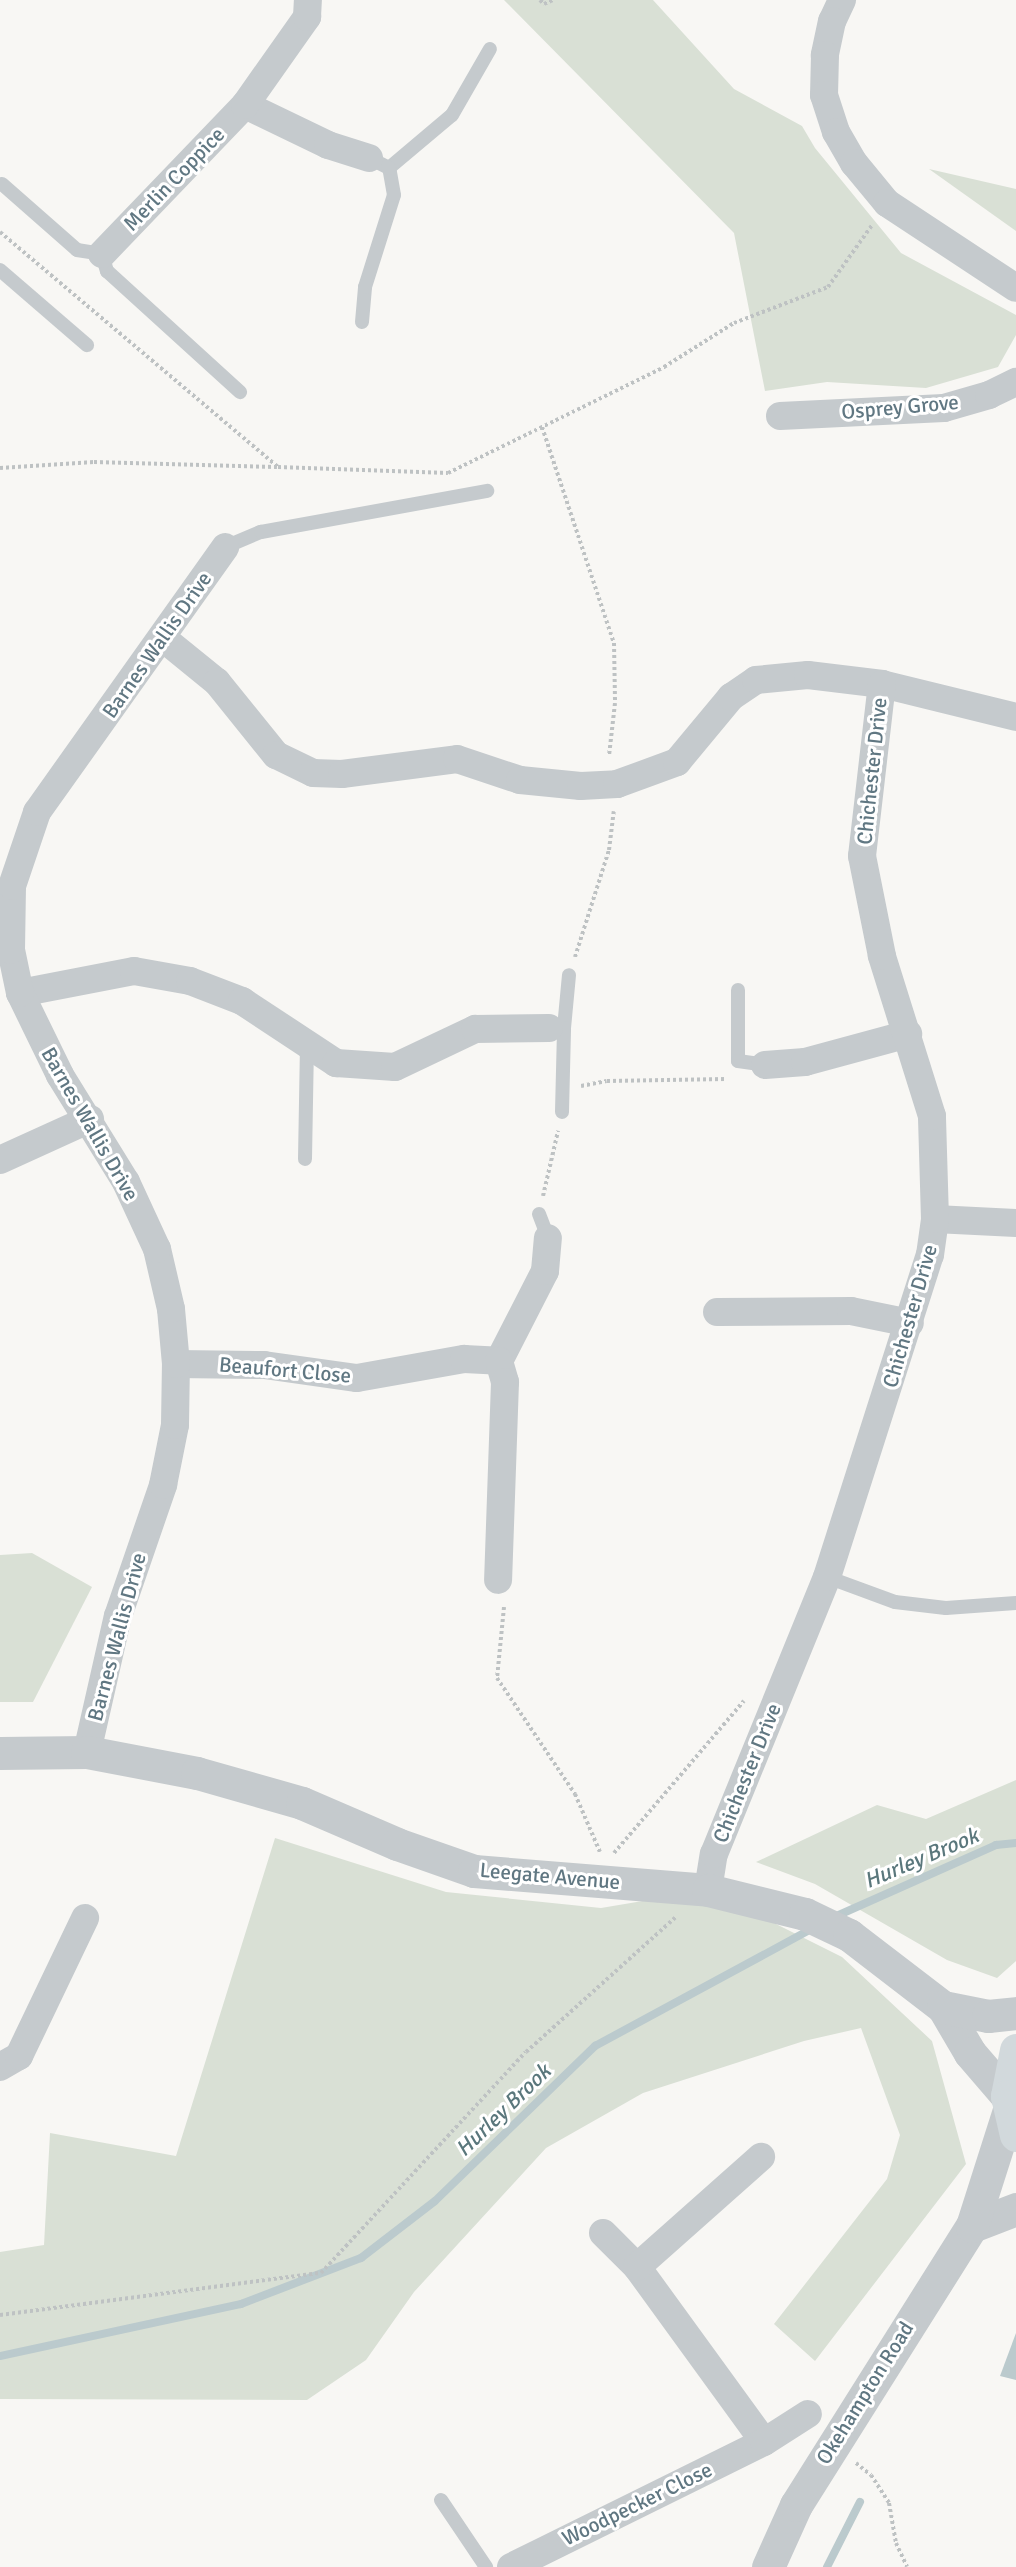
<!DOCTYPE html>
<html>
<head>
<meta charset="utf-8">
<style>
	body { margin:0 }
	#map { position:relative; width:1016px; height:2567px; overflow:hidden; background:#f8f7f4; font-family:Signika,sans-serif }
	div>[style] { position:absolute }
	.green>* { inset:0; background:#d9e0d5 }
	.water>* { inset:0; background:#bbcacd }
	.stream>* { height:8px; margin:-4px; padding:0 4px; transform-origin:4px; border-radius:4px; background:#bbcacd }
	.path>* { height:4px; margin-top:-2px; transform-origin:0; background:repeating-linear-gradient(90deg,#bec2c3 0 3px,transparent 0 6px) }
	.service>* { height:14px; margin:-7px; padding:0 7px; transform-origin:7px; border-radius:7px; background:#c5cacd }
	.minor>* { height:28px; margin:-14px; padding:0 14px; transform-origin:14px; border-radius:14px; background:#c5cacd }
	.tertiary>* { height:33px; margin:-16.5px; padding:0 16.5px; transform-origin:16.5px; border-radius:16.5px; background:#c5cacd }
	.primary>* { height:33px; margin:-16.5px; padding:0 16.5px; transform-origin:16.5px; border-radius:16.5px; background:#d2d9dc }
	span { translate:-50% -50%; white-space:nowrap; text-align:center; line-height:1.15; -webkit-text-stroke:6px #fff; paint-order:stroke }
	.street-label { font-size:21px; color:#607782 }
	.water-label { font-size:22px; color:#5a777c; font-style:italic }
</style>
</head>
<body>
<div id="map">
	<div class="green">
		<div style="clip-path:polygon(504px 0,653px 0,734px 89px,802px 126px,815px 148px,901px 253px,1016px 315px,1016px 335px,998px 367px,926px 388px,827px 382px,765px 391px,734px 233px)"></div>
		<div style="clip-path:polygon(929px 169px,1016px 189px,1016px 231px)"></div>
		<div style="clip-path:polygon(32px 1553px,92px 1587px,33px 1702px,0 1702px,0 1555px)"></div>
		<div style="clip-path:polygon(1016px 1780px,1016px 1961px,997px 1978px,947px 1960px,815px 1884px,756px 1862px,877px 1805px,926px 1819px)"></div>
		<div style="clip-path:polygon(275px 1838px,446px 1892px,601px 1908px,708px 1890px,842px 1957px,932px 2041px,966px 2164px,815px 2361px,774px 2324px,887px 2179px,900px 2135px,861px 2028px,804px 2041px,643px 2093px,546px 2148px,414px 2292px,366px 2360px,307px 2400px,0 2399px,0 2252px,44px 2245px,50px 2133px,176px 2156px)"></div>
	</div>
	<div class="water">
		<div style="clip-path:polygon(1016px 2333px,1016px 2380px,1000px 2376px)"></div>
	</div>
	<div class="stream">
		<div style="left:832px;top:1918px;width:180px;rotate:-24deg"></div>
		<div style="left:996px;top:1845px;width:20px;rotate:-6deg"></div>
		<div style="left:0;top:2356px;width:247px;rotate:-12.2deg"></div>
		<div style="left:241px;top:2304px;width:129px;rotate:-21deg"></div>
		<div style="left:361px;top:2258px;width:93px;rotate:-37.6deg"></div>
		<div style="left:435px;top:2201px;width:223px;rotate:-44.1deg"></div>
		<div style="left:595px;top:2046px;width:250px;rotate:-28.4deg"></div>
		<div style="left:827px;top:2567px;width:73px;rotate:-63.1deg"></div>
	</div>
	<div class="path">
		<div style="left:540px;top:0;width:6px;rotate:45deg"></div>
		<div style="left:544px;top:4px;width:10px;rotate:-24deg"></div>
		<div style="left:0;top:232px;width:364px;rotate:40.2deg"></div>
		<div style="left:278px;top:467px;width:170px;rotate:2deg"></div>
		<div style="left:448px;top:473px;width:241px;rotate:-26.1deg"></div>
		<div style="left:664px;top:367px;width:83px;rotate:-32.2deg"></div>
		<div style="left:734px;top:323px;width:101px;rotate:-21deg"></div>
		<div style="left:828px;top:287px;width:76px;rotate:-54.6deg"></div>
		<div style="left:542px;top:427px;width:228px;rotate:71.6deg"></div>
		<div style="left:614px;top:643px;width:60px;rotate:89deg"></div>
		<div style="left:615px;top:703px;width:53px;rotate:96.5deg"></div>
		<div style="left:0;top:468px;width:94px;rotate:-3.7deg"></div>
		<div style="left:94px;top:462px;width:183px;rotate:1.6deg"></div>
		<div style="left:575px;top:957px;width:112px;rotate:-72.4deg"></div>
		<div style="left:609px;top:850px;width:39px;rotate:-83deg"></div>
		<div style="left:581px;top:1086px;width:26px;rotate:-11deg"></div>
		<div style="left:607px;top:1081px;width:119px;rotate:-1deg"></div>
		<div style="left:543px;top:1196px;width:67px;rotate:-77deg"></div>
		<div style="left:504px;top:1607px;width:71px;rotate:95.6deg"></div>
		<div style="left:497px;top:1678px;width:140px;rotate:56.1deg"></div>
		<div style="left:575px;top:1794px;width:63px;rotate:66.7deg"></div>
		<div style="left:614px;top:1853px;width:200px;rotate:-49.5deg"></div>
		<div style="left:0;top:2315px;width:324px;rotate:-7.5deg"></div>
		<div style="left:321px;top:2273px;width:301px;rotate:-47.2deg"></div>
		<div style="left:526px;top:2052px;width:202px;rotate:-42deg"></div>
		<div style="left:856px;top:2463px;width:19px;rotate:39deg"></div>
		<div style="left:871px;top:2475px;width:33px;rotate:57deg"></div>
		<div style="left:889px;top:2503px;width:41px;rotate:80.1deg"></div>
		<div style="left:896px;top:2543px;width:26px;rotate:65deg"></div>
	</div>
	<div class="service">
		<div style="left:389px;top:168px;width:82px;rotate:-40.1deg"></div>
		<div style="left:452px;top:115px;width:76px;rotate:-60.1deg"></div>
		<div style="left:2px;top:184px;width:100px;rotate:41.3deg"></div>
		<div style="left:77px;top:250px;width:25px;rotate:9deg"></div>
		<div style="left:102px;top:254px;width:18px;rotate:74deg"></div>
		<div style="left:107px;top:271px;width:180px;rotate:42.3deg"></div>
		<div style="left:0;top:270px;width:115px;rotate:40.8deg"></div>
		<div style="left:362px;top:322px;width:35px;rotate:-85deg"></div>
		<div style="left:365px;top:287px;width:96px;rotate:-72.5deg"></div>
		<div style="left:394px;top:195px;width:27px;rotate:-100deg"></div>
		<div style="left:389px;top:168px;width:22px;rotate:-153deg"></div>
		<div style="left:225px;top:547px;width:39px;rotate:-23deg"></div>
		<div style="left:261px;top:532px;width:230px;rotate:-10.3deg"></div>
		<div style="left:738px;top:990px;width:71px;rotate:90deg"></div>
		<div style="left:738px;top:1061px;width:27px;rotate:8deg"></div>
		<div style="left:557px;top:1028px;width:7px"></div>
		<div style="left:564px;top:1028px;width:53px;rotate:-84.6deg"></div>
		<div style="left:562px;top:1112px;width:84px;rotate:-88.6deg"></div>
		<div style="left:305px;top:1159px;width:115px;rotate:-89deg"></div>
		<div style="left:539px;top:1214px;width:26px;rotate:69deg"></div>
		<div style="left:827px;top:1577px;width:72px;rotate:20.2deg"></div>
		<div style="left:895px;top:1602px;width:51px;rotate:6.7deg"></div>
		<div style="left:946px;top:1608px;width:70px;rotate:-4.1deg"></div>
		<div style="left:441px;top:2500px;width:81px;rotate:56.1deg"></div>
	</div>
	<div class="minor">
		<div style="left:842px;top:0;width:23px;rotate:115deg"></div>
		<div style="left:832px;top:21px;width:35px;rotate:102deg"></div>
		<div style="left:825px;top:55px;width:40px;rotate:91.4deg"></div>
		<div style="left:824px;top:95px;width:39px;rotate:72deg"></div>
		<div style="left:836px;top:132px;width:36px;rotate:60deg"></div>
		<div style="left:854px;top:163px;width:52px;rotate:50.5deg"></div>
		<div style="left:887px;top:203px;width:154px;rotate:33.4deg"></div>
		<div style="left:245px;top:105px;width:92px;rotate:25.7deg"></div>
		<div style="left:328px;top:145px;width:43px;rotate:17.6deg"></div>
		<div style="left:102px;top:254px;width:207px;rotate:-46.2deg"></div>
		<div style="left:245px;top:105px;width:108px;rotate:-54.8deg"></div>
		<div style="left:307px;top:17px;width:17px;rotate:-87deg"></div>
		<div style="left:780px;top:416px;width:164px;rotate:-2.8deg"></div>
		<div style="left:944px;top:408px;width:47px;rotate:-16.1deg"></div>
		<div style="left:989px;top:395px;width:30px;rotate:-26deg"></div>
		<div style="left:164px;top:639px;width:68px;rotate:39.1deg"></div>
		<div style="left:217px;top:682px;width:94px;rotate:51.1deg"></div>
		<div style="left:276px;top:755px;width:41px;rotate:25.9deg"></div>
		<div style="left:313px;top:773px;width:29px;rotate:2deg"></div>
		<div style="left:342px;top:774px;width:116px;rotate:-7.4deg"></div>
		<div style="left:457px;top:759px;width:66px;rotate:18.4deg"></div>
		<div style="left:520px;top:780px;width:61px;rotate:5.6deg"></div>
		<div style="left:581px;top:786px;width:36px;rotate:-3deg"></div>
		<div style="left:617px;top:784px;width:64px;rotate:-20.1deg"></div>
		<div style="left:677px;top:762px;width:85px;rotate:-50.3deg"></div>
		<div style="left:731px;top:697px;width:30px;rotate:-34deg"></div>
		<div style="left:756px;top:680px;width:52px;rotate:-5.5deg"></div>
		<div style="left:808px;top:675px;width:75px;rotate:6.9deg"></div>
		<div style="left:882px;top:684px;width:138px;rotate:13.8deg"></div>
		<div style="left:20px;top:993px;width:116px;rotate:-10.9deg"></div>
		<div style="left:134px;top:971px;width:57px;rotate:10.1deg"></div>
		<div style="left:190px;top:981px;width:56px;rotate:21deg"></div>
		<div style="left:242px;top:1001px;width:113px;rotate:33.4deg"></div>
		<div style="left:336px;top:1063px;width:59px;rotate:3.9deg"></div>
		<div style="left:395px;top:1067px;width:89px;rotate:-25.4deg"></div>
		<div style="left:475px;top:1029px;width:74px;rotate:-0.8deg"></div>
		<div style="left:765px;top:1065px;width:40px;rotate:-4.3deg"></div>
		<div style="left:805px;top:1062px;width:107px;rotate:-15.2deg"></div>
		<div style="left:0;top:1160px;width:99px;rotate:-24.5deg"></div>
		<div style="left:935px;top:1219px;width:81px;rotate:2.8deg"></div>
		<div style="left:717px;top:1312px;width:134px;rotate:-0.4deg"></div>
		<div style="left:851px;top:1311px;width:60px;rotate:11.5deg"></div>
		<div style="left:499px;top:1361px;width:101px;rotate:-62.9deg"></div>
		<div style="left:545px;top:1271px;width:33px;rotate:-85deg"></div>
		<div style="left:176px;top:1364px;width:88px;rotate:0.7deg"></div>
		<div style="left:264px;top:1365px;width:94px;rotate:8deg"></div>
		<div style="left:357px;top:1378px;width:109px;rotate:-10.1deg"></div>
		<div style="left:464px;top:1359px;width:35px;rotate:3deg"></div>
		<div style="left:499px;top:1361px;width:22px;rotate:74deg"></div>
		<div style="left:505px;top:1382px;width:198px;rotate:92deg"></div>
		<div style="left:87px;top:1752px;width:139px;rotate:-77.2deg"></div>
		<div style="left:118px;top:1616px;width:139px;rotate:-71deg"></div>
		<div style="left:163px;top:1485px;width:61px;rotate:-78.7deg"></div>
		<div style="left:175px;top:1425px;width:61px;rotate:-89.1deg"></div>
		<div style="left:176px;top:1364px;width:55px;rotate:-95.2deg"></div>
		<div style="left:171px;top:1309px;width:62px;rotate:-103.1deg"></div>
		<div style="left:157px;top:1249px;width:74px;rotate:-114.8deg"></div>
		<div style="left:126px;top:1182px;width:126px;rotate:-121.7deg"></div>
		<div style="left:60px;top:1075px;width:91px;rotate:-116deg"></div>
		<div style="left:20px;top:993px;width:44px;rotate:-101.8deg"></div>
		<div style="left:11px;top:950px;width:64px;rotate:-89.1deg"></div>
		<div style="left:12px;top:886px;width:78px;rotate:-71.3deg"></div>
		<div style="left:37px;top:812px;width:325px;rotate:-54.6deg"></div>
		<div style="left:708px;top:1890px;width:36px;rotate:-81deg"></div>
		<div style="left:714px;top:1854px;width:299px;rotate:-67.8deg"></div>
		<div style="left:827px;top:1577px;width:338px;rotate:-72.3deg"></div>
		<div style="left:930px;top:1255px;width:36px;rotate:-82deg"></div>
		<div style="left:935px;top:1219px;width:103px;rotate:-91.7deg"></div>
		<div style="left:932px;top:1116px;width:168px;rotate:-107.4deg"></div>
		<div style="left:882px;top:956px;width:102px;rotate:-101.3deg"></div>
		<div style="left:862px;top:856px;width:173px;rotate:-83.4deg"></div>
		<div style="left:0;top:2067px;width:22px;rotate:-30deg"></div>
		<div style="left:19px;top:2056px;width:153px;rotate:-64.4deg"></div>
		<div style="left:603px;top:2233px;width:48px;rotate:45deg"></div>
		<div style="left:637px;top:2267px;width:216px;rotate:54deg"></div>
		<div style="left:637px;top:2267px;width:166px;rotate:-41.6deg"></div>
		<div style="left:511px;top:2567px;width:282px;rotate:-26.3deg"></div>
		<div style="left:764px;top:2442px;width:52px;rotate:-32.5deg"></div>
	</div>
	<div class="tertiary">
		<div style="left:0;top:1753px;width:87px;rotate:-0.7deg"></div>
		<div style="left:87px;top:1752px;width:112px;rotate:10.8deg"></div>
		<div style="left:197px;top:1773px;width:109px;rotate:15.9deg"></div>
		<div style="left:302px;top:1803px;width:103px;rotate:23.3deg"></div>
		<div style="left:397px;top:1844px;width:82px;rotate:19.3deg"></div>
		<div style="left:474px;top:1871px;width:235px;rotate:4.6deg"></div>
		<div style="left:708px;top:1890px;width:100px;rotate:13.9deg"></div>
		<div style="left:805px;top:1914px;width:49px;rotate:25.5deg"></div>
		<div style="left:849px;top:1935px;width:118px;rotate:37.5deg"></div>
		<div style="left:943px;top:2007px;width:53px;rotate:59.6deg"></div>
		<div style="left:970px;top:2053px;width:57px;rotate:49.3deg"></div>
		<div style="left:943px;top:2007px;width:46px;rotate:11.3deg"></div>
		<div style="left:988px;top:2016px;width:28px;rotate:-6deg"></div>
		<div style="left:972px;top:2226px;width:47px;rotate:-21.1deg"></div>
		<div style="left:768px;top:2567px;width:68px;rotate:-65.7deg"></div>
		<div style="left:796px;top:2505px;width:330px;rotate:-57.8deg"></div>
		<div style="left:972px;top:2226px;width:119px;rotate:-72.3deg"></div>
	</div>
	<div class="primary">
		<div style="left:1016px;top:2050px;width:47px;rotate:101.1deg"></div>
		<div style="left:1007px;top:2096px;width:40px;rotate:77deg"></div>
	</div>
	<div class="street-label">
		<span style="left:174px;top:179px;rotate:-46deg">Merlin Coppice</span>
		<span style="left:900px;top:407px;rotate:-5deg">Osprey Grove</span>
		<span style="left:157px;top:645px;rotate:-55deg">Barnes Wallis Drive</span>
		<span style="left:872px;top:771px;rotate:-84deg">Chichester Drive</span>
		<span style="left:90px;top:1124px;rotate:60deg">Barnes Wallis Drive</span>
		<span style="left:910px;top:1316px;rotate:-74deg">Chichester Drive</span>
		<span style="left:285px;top:1370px;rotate:5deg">Beaufort Close</span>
		<span style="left:117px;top:1637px;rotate:-75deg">Barnes Wallis Drive</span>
		<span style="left:747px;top:1773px;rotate:-68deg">Chichester Drive</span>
		<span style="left:550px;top:1876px;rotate:5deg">Leegate Avenue</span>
		<span style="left:865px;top:2393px;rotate:-58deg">Okehampton Road</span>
		<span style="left:637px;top:2504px;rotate:-26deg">Woodpecker Close</span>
	</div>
	<div class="water-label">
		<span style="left:921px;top:1858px;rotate:-23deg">Hurley Brook</span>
		<span style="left:503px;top:2110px;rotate:-44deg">Hurley Brook</span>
	</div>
</div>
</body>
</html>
